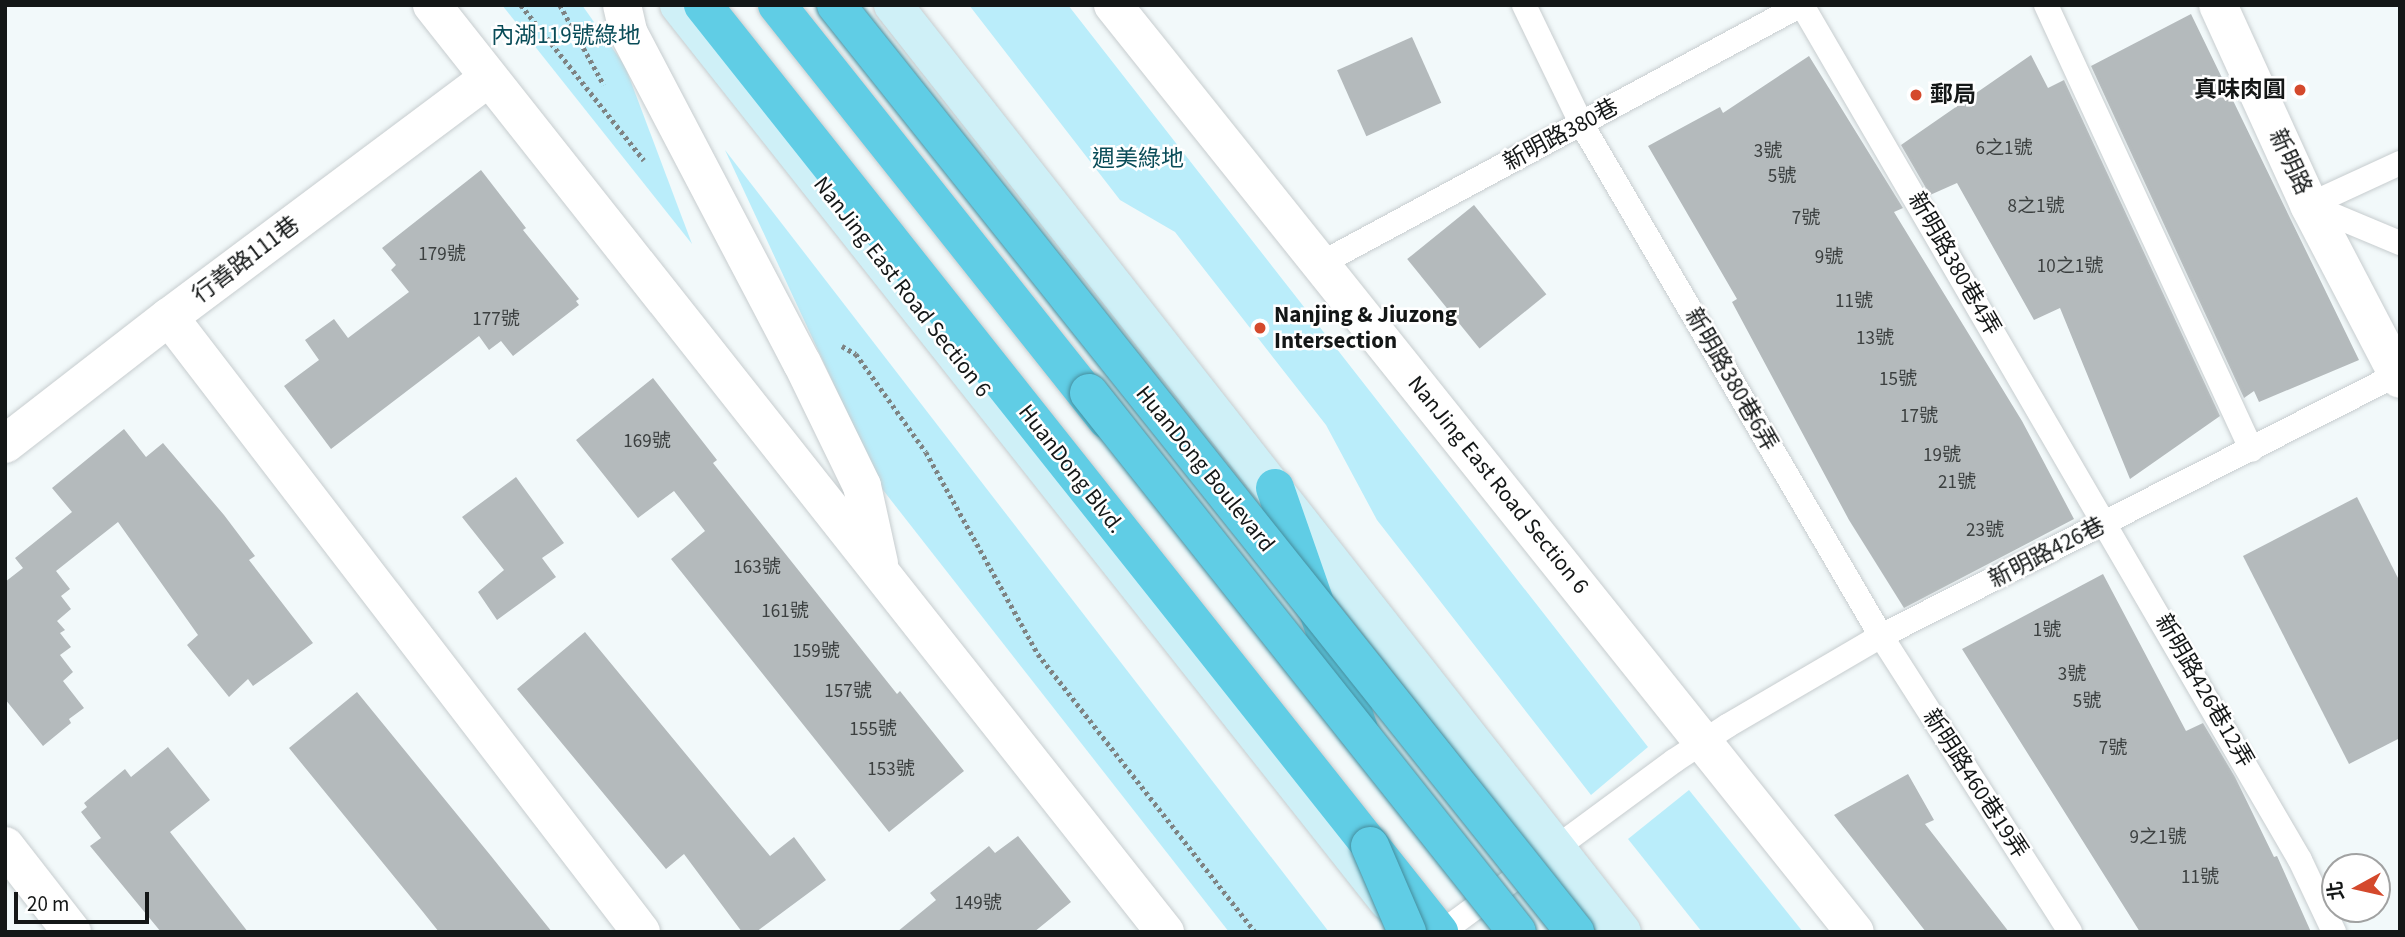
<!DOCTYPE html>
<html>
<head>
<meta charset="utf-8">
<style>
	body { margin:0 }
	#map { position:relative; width:2405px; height:937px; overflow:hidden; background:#f2f9fa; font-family:"Source Sans 3","Noto Sans TC",sans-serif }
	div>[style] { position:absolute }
	.green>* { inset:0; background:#baedfa }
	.building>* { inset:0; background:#b4babc; transform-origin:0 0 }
	.path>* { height:4.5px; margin-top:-2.25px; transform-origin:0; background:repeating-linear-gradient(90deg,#7e8383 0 3.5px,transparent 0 7px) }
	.roads { filter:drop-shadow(0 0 2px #c7cdcf) drop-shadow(0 0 2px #c7cdcf) }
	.lane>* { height:24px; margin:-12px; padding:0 12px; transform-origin:12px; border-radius:12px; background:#fff }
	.street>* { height:38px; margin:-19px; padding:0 19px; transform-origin:19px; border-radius:19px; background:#fff }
	.secondary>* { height:38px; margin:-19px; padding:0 19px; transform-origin:19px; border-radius:19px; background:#cff0f7 }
	.highway>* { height:38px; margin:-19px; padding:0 19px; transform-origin:19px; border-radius:19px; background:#60cde5 }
	.bridges { filter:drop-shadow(0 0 2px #458d9d) drop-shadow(0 0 2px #458d9d) }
	.highway-bridge>* { height:38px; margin:-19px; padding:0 19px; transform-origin:19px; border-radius:19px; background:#60cde5 }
	.dots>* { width:19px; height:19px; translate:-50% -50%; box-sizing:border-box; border:4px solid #fff; border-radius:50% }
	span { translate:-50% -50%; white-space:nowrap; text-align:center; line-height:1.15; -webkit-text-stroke:5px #fff; paint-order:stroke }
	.number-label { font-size:19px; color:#3c4040 }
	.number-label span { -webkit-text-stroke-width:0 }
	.park-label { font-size:23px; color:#094c58 }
	.poi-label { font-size:23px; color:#141717; font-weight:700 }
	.right { translate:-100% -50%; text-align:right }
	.left { translate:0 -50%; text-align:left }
	.street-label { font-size:23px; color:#141717 }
	.frame { position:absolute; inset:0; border:7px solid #141717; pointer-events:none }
	.north { position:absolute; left:2321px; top:853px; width:70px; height:70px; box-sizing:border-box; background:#fff; border:2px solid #a1a2a2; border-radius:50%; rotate:262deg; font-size:19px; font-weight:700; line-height:28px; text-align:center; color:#141717 }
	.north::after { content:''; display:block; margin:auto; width:24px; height:32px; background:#d4492c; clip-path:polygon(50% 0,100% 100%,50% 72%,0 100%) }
	.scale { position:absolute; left:14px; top:892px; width:135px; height:32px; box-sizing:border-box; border:4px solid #141717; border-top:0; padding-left:9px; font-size:21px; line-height:24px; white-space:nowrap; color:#141717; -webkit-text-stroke:5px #fff; paint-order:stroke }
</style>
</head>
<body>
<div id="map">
	<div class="green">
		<div style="clip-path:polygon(502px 5px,582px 5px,625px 66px,692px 244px)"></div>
		<div style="clip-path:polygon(969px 5px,1068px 5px,1648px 747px,1591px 795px,1377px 520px,1326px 425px,1175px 232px,1120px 200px)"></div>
		<div style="clip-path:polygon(725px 150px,1329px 932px,1229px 932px,883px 490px)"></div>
		<div style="clip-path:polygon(1689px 790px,1803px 932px,1702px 932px,1628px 839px)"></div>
	</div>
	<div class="building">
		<div style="clip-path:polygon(2191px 14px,2359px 360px,2259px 402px,2254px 391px,2244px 398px,2091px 66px)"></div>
		<div style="left:1412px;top:37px;width:72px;height:82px;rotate:66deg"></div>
		<div style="clip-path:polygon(2031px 55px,2048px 88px,2064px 80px,2220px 416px,2130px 479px,2060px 308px,2034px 320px,1957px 183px,1930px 195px,1901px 145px)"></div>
		<div style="clip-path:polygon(1809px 56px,1903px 208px,1894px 212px,2022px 421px,2074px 519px,1904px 608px,1849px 520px,1732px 302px,1737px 299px,1648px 146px,1720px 107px,1723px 113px)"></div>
		<div style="clip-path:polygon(481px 170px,526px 228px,523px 230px,579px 299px,576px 301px,579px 305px,513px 356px,501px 341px,489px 350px,479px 336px,331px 449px,284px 386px,319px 360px,305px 340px,334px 319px,348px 338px,409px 292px,391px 270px,396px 265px,382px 248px)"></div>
		<div style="left:1474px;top:205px;width:115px;height:86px;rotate:51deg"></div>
		<div style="clip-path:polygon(653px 378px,717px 460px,713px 463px,897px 694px,900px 691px,964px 771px,889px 832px,671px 559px,705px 531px,674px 491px,638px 518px,576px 440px)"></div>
		<div style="clip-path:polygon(124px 429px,146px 457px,163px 443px,224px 515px,255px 556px,249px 560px,313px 643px,253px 686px,248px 679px,229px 697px,187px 645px,198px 635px,118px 522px,56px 571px,70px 589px,61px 596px,71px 609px,57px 621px,65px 630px,60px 633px,71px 647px,60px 655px,73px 672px,63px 681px,84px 708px,69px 719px,71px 723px,43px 746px,5px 699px,5px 582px,23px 568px,15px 558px,72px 512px,52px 488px)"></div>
		<div style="clip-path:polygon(516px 477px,564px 543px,542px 558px,556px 577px,497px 620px,478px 592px,504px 570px,462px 517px)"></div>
		<div style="clip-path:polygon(2357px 497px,2400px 582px,2400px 738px,2349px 764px,2243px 556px)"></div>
		<div style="clip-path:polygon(2103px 574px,2186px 731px,2203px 723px,2235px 777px,2274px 857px,2277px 856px,2311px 932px,2140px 932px,1962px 649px)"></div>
		<div style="clip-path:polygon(585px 632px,770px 856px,794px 837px,826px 880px,756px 932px,742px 932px,684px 854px,666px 869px,517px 689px)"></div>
		<div style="clip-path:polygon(357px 692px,491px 856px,552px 932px,439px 932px,423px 912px,289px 748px)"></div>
		<div style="clip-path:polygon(168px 747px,210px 800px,170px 832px,248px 932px,161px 932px,90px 846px,101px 838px,81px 812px,87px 807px,84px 803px,125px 769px,131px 777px)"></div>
		<div style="clip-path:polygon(1908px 774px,1934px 820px,1925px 824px,2009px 932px,1926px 932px,1834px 815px)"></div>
		<div style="clip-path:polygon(1018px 836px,1071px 902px,1034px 932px,897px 932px,936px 900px,930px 893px,989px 846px,995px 853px)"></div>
	</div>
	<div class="path">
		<div style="left:521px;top:5px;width:198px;rotate:51.6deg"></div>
		<div style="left:560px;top:5px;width:91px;rotate:61.2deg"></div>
		<div style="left:842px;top:346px;width:16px;rotate:30deg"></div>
		<div style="left:856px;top:354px;width:120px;rotate:54.5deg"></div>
		<div style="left:926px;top:452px;width:231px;rotate:61deg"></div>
		<div style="left:1038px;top:654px;width:353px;rotate:52deg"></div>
	</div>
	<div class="roads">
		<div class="lane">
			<div style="left:1524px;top:5px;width:131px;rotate:64.2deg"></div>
			<div style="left:1581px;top:123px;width:594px;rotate:59.68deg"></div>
			<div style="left:1881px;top:636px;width:351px;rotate:57.4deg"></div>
			<div style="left:1802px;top:5px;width:989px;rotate:59.78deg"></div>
			<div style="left:2300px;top:860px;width:80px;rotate:64.7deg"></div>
			<div style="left:2046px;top:5px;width:490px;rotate:65.2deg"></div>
			<div style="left:2309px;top:205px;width:100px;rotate:-24.8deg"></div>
			<div style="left:2309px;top:205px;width:99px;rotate:22.7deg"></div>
			<div style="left:1320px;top:264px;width:546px;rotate:-28.3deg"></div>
			<div style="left:1442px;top:932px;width:288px;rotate:-36.4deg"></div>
			<div style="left:1674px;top:761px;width:64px;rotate:-33.4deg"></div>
			<div style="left:1727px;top:726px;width:178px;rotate:-30.3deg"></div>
			<div style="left:1881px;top:636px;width:580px;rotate:-26.87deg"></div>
		</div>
		<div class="street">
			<div style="left:432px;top:5px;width:1182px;rotate:51.67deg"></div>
			<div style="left:622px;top:5px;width:28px;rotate:77deg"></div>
			<div style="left:628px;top:32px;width:374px;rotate:62.3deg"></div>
			<div style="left:802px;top:363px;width:137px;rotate:64deg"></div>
			<div style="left:862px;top:486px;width:79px;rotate:77.6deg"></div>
			<div style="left:1113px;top:5px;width:1187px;rotate:51.33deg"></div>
			<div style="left:2218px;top:5px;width:220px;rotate:65.5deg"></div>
			<div style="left:2309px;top:205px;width:196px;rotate:62.4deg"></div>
			<div style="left:169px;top:317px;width:775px;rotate:52.49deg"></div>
			<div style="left:5px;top:444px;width:207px;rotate:-37.8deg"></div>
			<div style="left:169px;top:317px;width:399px;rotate:-36.8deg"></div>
			<div style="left:5px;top:846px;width:109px;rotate:52.1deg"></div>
		</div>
		<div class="secondary">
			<div style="left:679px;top:5px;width:1143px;rotate:51.65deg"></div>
			<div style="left:893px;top:5px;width:1179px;rotate:51.82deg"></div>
		</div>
		<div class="highway">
			<div style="left:703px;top:5px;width:1184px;rotate:51.55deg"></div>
			<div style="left:777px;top:5px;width:530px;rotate:51.51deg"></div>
			<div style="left:1275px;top:488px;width:255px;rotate:70.8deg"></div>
		</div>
	</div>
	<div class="bridges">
		<div class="highway-bridge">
			<div style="left:836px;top:5px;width:1186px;rotate:51.44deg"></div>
			<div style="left:1089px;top:393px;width:688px;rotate:51.55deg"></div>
			<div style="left:1370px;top:846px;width:94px;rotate:66.7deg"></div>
		</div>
	</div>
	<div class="dots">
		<div style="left:2300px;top:90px;background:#d4492c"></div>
		<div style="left:1916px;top:95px;background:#d4492c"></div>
		<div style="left:1260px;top:328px;background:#d4492c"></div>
	</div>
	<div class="number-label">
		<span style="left:2004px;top:149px">6之1號</span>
		<span style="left:1768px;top:152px">3號</span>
		<span style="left:1782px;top:177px">5號</span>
		<span style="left:2036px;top:207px">8之1號</span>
		<span style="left:1806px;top:219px">7號</span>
		<span style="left:442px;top:255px">179號</span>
		<span style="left:1829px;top:258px">9號</span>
		<span style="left:2070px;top:267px">10之1號</span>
		<span style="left:1854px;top:302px">11號</span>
		<span style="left:496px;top:320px">177號</span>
		<span style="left:1875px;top:339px">13號</span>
		<span style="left:1898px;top:380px">15號</span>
		<span style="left:1919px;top:417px">17號</span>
		<span style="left:647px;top:442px">169號</span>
		<span style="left:1942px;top:456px">19號</span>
		<span style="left:1957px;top:483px">21號</span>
		<span style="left:1985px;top:531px">23號</span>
		<span style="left:757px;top:568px">163號</span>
		<span style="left:785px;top:612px">161號</span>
		<span style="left:2047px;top:631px">1號</span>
		<span style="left:816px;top:652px">159號</span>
		<span style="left:2072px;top:675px">3號</span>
		<span style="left:848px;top:692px">157號</span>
		<span style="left:2087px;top:702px">5號</span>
		<span style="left:873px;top:730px">155號</span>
		<span style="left:2113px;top:749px">7號</span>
		<span style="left:891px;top:770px">153號</span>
		<span style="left:2158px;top:838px">9之1號</span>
		<span style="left:2200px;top:878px">11號</span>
		<span style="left:978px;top:904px">149號</span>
	</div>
	<div class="park-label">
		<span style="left:566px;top:36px">內湖119號綠地</span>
		<span style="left:1138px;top:159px">週美綠地</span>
	</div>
	<div class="poi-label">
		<span class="right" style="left:2286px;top:90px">真味肉圓</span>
		<span class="left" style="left:1930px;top:95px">郵局</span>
		<span class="left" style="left:1274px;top:328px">Nanjing &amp; Jiuzong<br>Intersection</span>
	</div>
	<div class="street-label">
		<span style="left:1561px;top:135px;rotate:-28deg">新明路380巷</span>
		<span style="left:2290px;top:162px;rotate:65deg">新明路</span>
		<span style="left:246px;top:260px;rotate:-37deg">行善路111巷</span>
		<span style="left:1954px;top:264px;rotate:60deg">新明路380巷4弄</span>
		<span style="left:902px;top:287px;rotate:52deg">NanJing East Road Section 6</span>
		<span style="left:1731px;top:380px;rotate:60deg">新明路380巷6弄</span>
		<span style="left:1071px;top:469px;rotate:52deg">HuanDong Blvd.</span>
		<span style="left:1205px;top:469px;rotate:51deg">HuanDong Boulevard</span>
		<span style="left:1498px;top:485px;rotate:51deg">NanJing East Road Section 6</span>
		<span style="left:2047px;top:553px;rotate:-27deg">新明路426巷</span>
		<span style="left:2204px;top:691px;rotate:60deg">新明路426巷12弄</span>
		<span style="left:1975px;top:784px;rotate:57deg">新明路460巷19弄</span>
	</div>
	<div class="frame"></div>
	<div class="north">北</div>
	<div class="scale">20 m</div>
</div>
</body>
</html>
